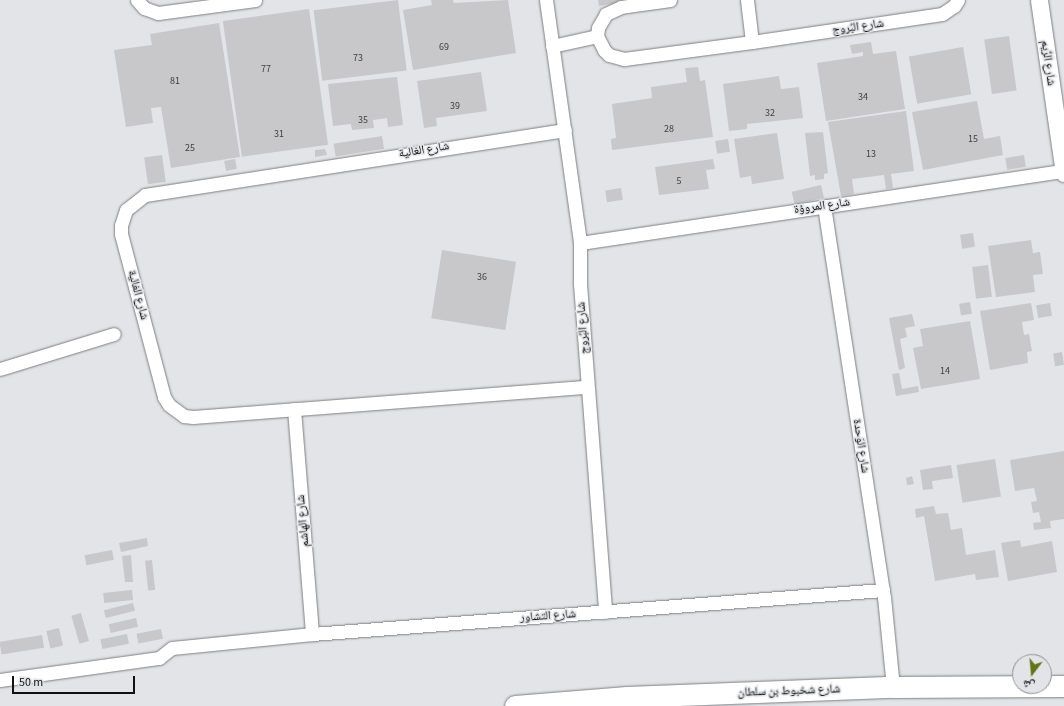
<!DOCTYPE html>
<html>
<head>
<meta charset="utf-8">
<style>
	body { margin:0 }
	#map { position:relative; width:1064px; height:706px; overflow:hidden; background:#e3e4e7; font-family:"Source Sans 3","Noto Naskh Arabic",sans-serif }
	div>[style] { position:absolute }
	.building>* { inset:0; background:#c8c8cb; transform-origin:0 0 }
	.roads { filter:drop-shadow(0 0 1px #7d7e81) drop-shadow(0 0 1px #7d7e81) }
	.minor>* { height:13px; margin:-6.5px; padding:0 6.5px; transform-origin:6.5px; border-radius:6.5px; background:#fff }
	.tertiary>* { height:17px; margin:-8.5px; padding:0 8.5px; transform-origin:8.5px; border-radius:8.5px; background:#fff }
	.primary>* { height:21px; margin:-10.5px; padding:0 10.5px; transform-origin:10.5px; border-radius:10.5px; background:#fff }
	span { translate:-50% -50%; white-space:nowrap; text-align:center; line-height:1.15; -webkit-text-stroke:3px #e3e4e7; paint-order:stroke }
	.number-label { font-size:10px; color:#3f3f40 }
	.number-label span { -webkit-text-stroke-width:0 }
	.street-label { font-size:12px; color:#111112 }
	.north { position:absolute; left:1012px; top:654px; width:40px; height:40px; box-sizing:border-box; background:#e3e4e7; border:1px solid #8f9092; border-radius:50%; rotate:196deg; font-size:11px; font-weight:700; line-height:16px; text-align:center; color:#111112 }
	.north::after { content:''; display:block; margin:auto; width:14px; height:18px; background:#66721c; clip-path:polygon(50% 0,100% 100%,50% 72%,0 100%) }
	.scale { position:absolute; left:12px; top:676px; width:123px; height:18px; box-sizing:border-box; border:2px solid #111112; border-top:0; padding-left:5px; font-size:12px; line-height:14px; white-space:nowrap; color:#111112; -webkit-text-stroke:3px #e3e4e7; paint-order:stroke }
</style>
</head>
<body>
<div id="map">
	<div class="building">
		<div style="left:398px;top:0;width:71px;height:85px;rotate:83deg"></div>
		<div style="clip-path:polygon(431px 0,453px 0,454px 3px,508px 0,516px 53px,413px 70px,403px 10px,432px 5px)"></div>
		<div style="clip-path:polygon(598px 0,630px 0,630px 1px,599px 6px)"></div>
		<div style="left:309px;top:9px;width:137px;height:87px;rotate:82deg"></div>
		<div style="clip-path:polygon(219px 23px,240px 157px,171px 168px,161px 107px,151px 108px,153px 123px,126px 127px,114px 50px,152px 45px,150px 34px)"></div>
		<div style="left:1009px;top:36px;width:55px;height:25px;rotate:82deg"></div>
		<div style="clip-path:polygon(871px 42px,873px 54px,896px 51px,905px 109px,826px 121px,817px 63px,863px 56px,863px 52px,852px 54px,850px 45px)"></div>
		<div style="left:963px;top:47px;width:48px;height:55px;rotate:80deg"></div>
		<div style="clip-path:polygon(698px 67px,700px 81px,705px 80px,713px 137px,612px 150px,611px 139px,616px 138px,612px 104px,652px 98px,651px 87px,687px 82px,685px 68px)"></div>
		<div style="clip-path:polygon(481px 72px,487px 111px,436px 118px,437px 126px,424px 128px,417px 81px)"></div>
		<div style="clip-path:polygon(779px 76px,781px 89px,799px 87px,803px 118px,747px 124px,747px 129px,729px 131px,723px 84px)"></div>
		<div style="clip-path:polygon(397px 77px,403px 125px,388px 127px,387px 118px,373px 120px,374px 128px,352px 130px,351px 124px,333px 126px,328px 84px)"></div>
		<div style="clip-path:polygon(977px 101px,984px 139px,1000px 136px,1003px 155px,923px 170px,912px 112px)"></div>
		<div style="clip-path:polygon(906px 111px,914px 171px,891px 174px,893px 188px,886px 189px,884px 175px,852px 179px,854px 194px,841px 196px,828px 122px)"></div>
		<div style="clip-path:polygon(823px 132px,828px 173px,824px 174px,824px 179px,815px 180px,815px 175px,810px 176px,805px 133px)"></div>
		<div style="clip-path:polygon(777px 133px,784px 179px,752px 184px,751px 176px,740px 178px,734px 139px)"></div>
		<div style="left:382px;top:136px;width:13px;height:49px;rotate:81deg"></div>
		<div style="left:728px;top:139px;width:13px;height:13px;rotate:81deg"></div>
		<div style="clip-path:polygon(325px 149px,327px 155px,315px 157px,315px 150px)"></div>
		<div style="left:162px;top:155px;width:27px;height:18px;rotate:82deg"></div>
		<div style="left:1024px;top:155px;width:12px;height:19px;rotate:81deg"></div>
		<div style="left:235px;top:159px;width:10px;height:11px;rotate:79deg"></div>
		<div style="clip-path:polygon(713px 159px,715px 169px,706px 170px,709px 189px,659px 195px,655px 167px)"></div>
		<div style="left:821px;top:185px;width:13px;height:30px;rotate:77deg"></div>
		<div style="left:621px;top:188px;width:12px;height:16px;rotate:81deg"></div>
		<div style="left:973px;top:233px;width:14px;height:13px;rotate:82deg"></div>
		<div style="clip-path:polygon(1031px 240px,1033px 253px,1040px 252px,1043px 274px,1033px 275px,1035px 292px,996px 297px,988px 246px)"></div>
		<div style="left:442px;top:250px;width:75px;height:69px;rotate:9deg"></div>
		<div style="left:988px;top:265px;width:32px;height:16px;rotate:83deg"></div>
		<div style="left:970px;top:302px;width:12px;height:11px;rotate:81deg"></div>
		<div style="clip-path:polygon(1031px 303px,1034px 320px,1022px 322px,1024px 335px,1029px 334px,1032px 351px,1027px 352px,1028px 363px,990px 370px,980px 311px)"></div>
		<div style="left:1050px;top:303px;width:13px;height:14px;rotate:81deg"></div>
		<div style="clip-path:polygon(912px 314px,915px 326px,905px 328px,907px 337px,900px 339px,905px 368px,899px 370px,889px 318px)"></div>
		<div style="clip-path:polygon(970px 321px,980px 379px,921px 389px,913px 348px,923px 346px,920px 329px)"></div>
		<div style="left:1062px;top:352px;width:13px;height:9px;rotate:81deg"></div>
		<div style="clip-path:polygon(899px 373px,902px 389px,918px 386px,919px 392px,896px 396px,892px 374px)"></div>
		<div style="clip-path:polygon(1064px 451px,1064px 519px,1050px 521px,1051px 528px,1034px 530px,1033px 523px,1041px 522px,1039px 512px,1033px 513px,1031px 502px,1037px 501px,1034px 488px,1015px 491px,1010px 460px)"></div>
		<div style="left:995px;top:459px;width:38px;height:39px;rotate:81deg"></div>
		<div style="clip-path:polygon(951px 465px,953px 478px,932px 481px,933px 489px,923px 490px,920px 470px)"></div>
		<div style="clip-path:polygon(912px 476px,914px 484px,907px 485px,906px 478px)"></div>
		<div style="clip-path:polygon(934px 506px,936px 514px,948px 513px,951px 530px,962px 528px,966px 555px,995px 550px,999px 577px,976px 580px,975px 574px,935px 581px,924px 516px,916px 518px,915px 509px)"></div>
		<div style="clip-path:polygon(147px 538px,148px 546px,121px 552px,119px 543px)"></div>
		<div style="clip-path:polygon(1020px 540px,1021px 547px,1052px 541px,1057px 572px,1008px 581px,1001px 543px)"></div>
		<div style="left:112px;top:550px;width:10px;height:28px;rotate:79deg"></div>
		<div style="clip-path:polygon(131px 555px,133px 582px,125px 582px,122px 556px)"></div>
		<div style="left:152px;top:560px;width:30px;height:7px;rotate:84deg"></div>
		<div style="left:132px;top:590px;width:10px;height:29px;rotate:84deg"></div>
		<div style="left:133px;top:603px;width:8px;height:30px;rotate:76deg"></div>
		<div style="left:81px;top:613px;width:29px;height:10px;rotate:74deg"></div>
		<div style="left:136px;top:618px;width:9px;height:28px;rotate:77deg"></div>
		<div style="left:59px;top:628px;width:18px;height:13px;rotate:77deg"></div>
		<div style="left:161px;top:629px;width:10px;height:25px;rotate:79deg"></div>
		<div style="left:127px;top:634px;width:10px;height:27px;rotate:79deg"></div>
		<div style="left:42px;top:635px;width:13px;height:43px;rotate:81deg"></div>
	</div>
	<div class="roads">
		<div class="minor">
			<div style="left:137px;top:0;width:11px;rotate:49deg"></div>
			<div style="left:144px;top:8px;width:15px;rotate:20deg"></div>
			<div style="left:158px;top:13px;width:98px;rotate:-7.6deg"></div>
			<div style="left:546px;top:0;width:245px;rotate:82deg"></div>
			<div style="left:580px;top:243px;width:41px;rotate:90deg"></div>
			<div style="left:580px;top:284px;width:329px;rotate:85.6deg"></div>
			<div style="left:670px;top:0;width:49px;rotate:171.9deg"></div>
			<div style="left:621px;top:7px;width:17px;rotate:155deg"></div>
			<div style="left:606px;top:14px;width:16px;rotate:120deg"></div>
			<div style="left:598px;top:28px;width:8px;rotate:97deg"></div>
			<div style="left:597px;top:36px;width:16px;rotate:63deg"></div>
			<div style="left:604px;top:50px;width:7px;rotate:45deg"></div>
			<div style="left:609px;top:55px;width:16px;rotate:15deg"></div>
			<div style="left:624px;top:59px;width:129px;rotate:-7.6deg"></div>
			<div style="left:752px;top:42px;width:192px;rotate:-8.4deg"></div>
			<div style="left:942px;top:14px;width:14px;rotate:-34deg"></div>
			<div style="left:954px;top:6px;width:7px;rotate:-56deg"></div>
			<div style="left:747px;top:0;width:42px;rotate:83.2deg"></div>
			<div style="left:552px;top:46px;width:46px;rotate:-12.5deg"></div>
			<div style="left:565px;top:130px;width:425px;rotate:171.2deg"></div>
			<div style="left:145px;top:195px;width:24px;rotate:142deg"></div>
			<div style="left:126px;top:210px;width:16px;rotate:108deg"></div>
			<div style="left:121px;top:225px;width:9px;rotate:90deg"></div>
			<div style="left:121px;top:234px;width:169px;rotate:75.2deg"></div>
			<div style="left:164px;top:397px;width:9px;rotate:58deg"></div>
			<div style="left:169px;top:405px;width:19px;rotate:36deg"></div>
			<div style="left:184px;top:416px;width:9px;rotate:6deg"></div>
			<div style="left:193px;top:417px;width:395px;rotate:-4.4deg"></div>
			<div style="left:824px;top:206px;width:396px;rotate:81.3deg"></div>
			<div style="left:884px;top:597px;width:90px;rotate:84.3deg"></div>
			<div style="left:580px;top:243px;width:489px;rotate:-8.5deg"></div>
			<div style="left:0;top:369px;width:119px;rotate:-17.1deg"></div>
			<div style="left:294px;top:409px;width:226px;rotate:85.4deg"></div>
			<div style="left:0;top:680px;width:161px;rotate:-7.9deg"></div>
			<div style="left:159px;top:658px;width:16px;rotate:-38deg"></div>
			<div style="left:172px;top:648px;width:141px;rotate:-5.7deg"></div>
			<div style="left:312px;top:634px;width:573px;rotate:-4.41deg"></div>
		</div>
		<div class="tertiary">
			<div style="left:1039px;top:0;width:175px;rotate:81.8deg"></div>
		</div>
		<div class="primary">
			<div style="left:515px;top:706px;width:112px;rotate:-4.6deg"></div>
			<div style="left:627px;top:697px;width:266px;rotate:-2.2deg"></div>
			<div style="left:893px;top:687px;width:171px;rotate:-0.3deg"></div>
		</div>
	</div>
	<div class="number-label">
		<span style="left:444px;top:48px">69</span>
		<span style="left:358px;top:59px">73</span>
		<span style="left:266px;top:70px">77</span>
		<span style="left:175px;top:82px">81</span>
		<span style="left:863px;top:98px">34</span>
		<span style="left:455px;top:107px">39</span>
		<span style="left:770px;top:114px">32</span>
		<span style="left:363px;top:121px">35</span>
		<span style="left:669px;top:130px">28</span>
		<span style="left:279px;top:135px">31</span>
		<span style="left:973px;top:140px">15</span>
		<span style="left:190px;top:149px">25</span>
		<span style="left:871px;top:155px">13</span>
		<span style="left:679px;top:182px">5</span>
		<span style="left:482px;top:278px">36</span>
		<span style="left:945px;top:372px">14</span>
	</div>
	<div class="street-label">
		<span style="left:858px;top:27px;rotate:-8deg">شارع البُروج</span>
		<span style="left:1048px;top:63px;rotate:82deg">شارع الرِّيم</span>
		<span style="left:424px;top:150px;rotate:-9deg">شارع الغالية</span>
		<span style="left:822px;top:206px;rotate:-8deg">شارع المروؤة</span>
		<span style="left:138px;top:295px;rotate:75deg">شارع الغالية</span>
		<span style="left:583px;top:328px;rotate:-94deg">شارع البُروج</span>
		<span style="left:861px;top:446px;rotate:81deg">شارع الوَحدة</span>
		<span style="left:303px;top:521px;rotate:-95deg">شارع الهاشم</span>
		<span style="left:548px;top:616px;rotate:-4deg">شارع التشاور</span>
		<span style="left:789px;top:691px;rotate:-2deg">شارع شخبوط بن سلطان</span>
	</div>
	<div class="north">ش</div>
	<div class="scale">50 m</div>
</div>
</body>
</html>
